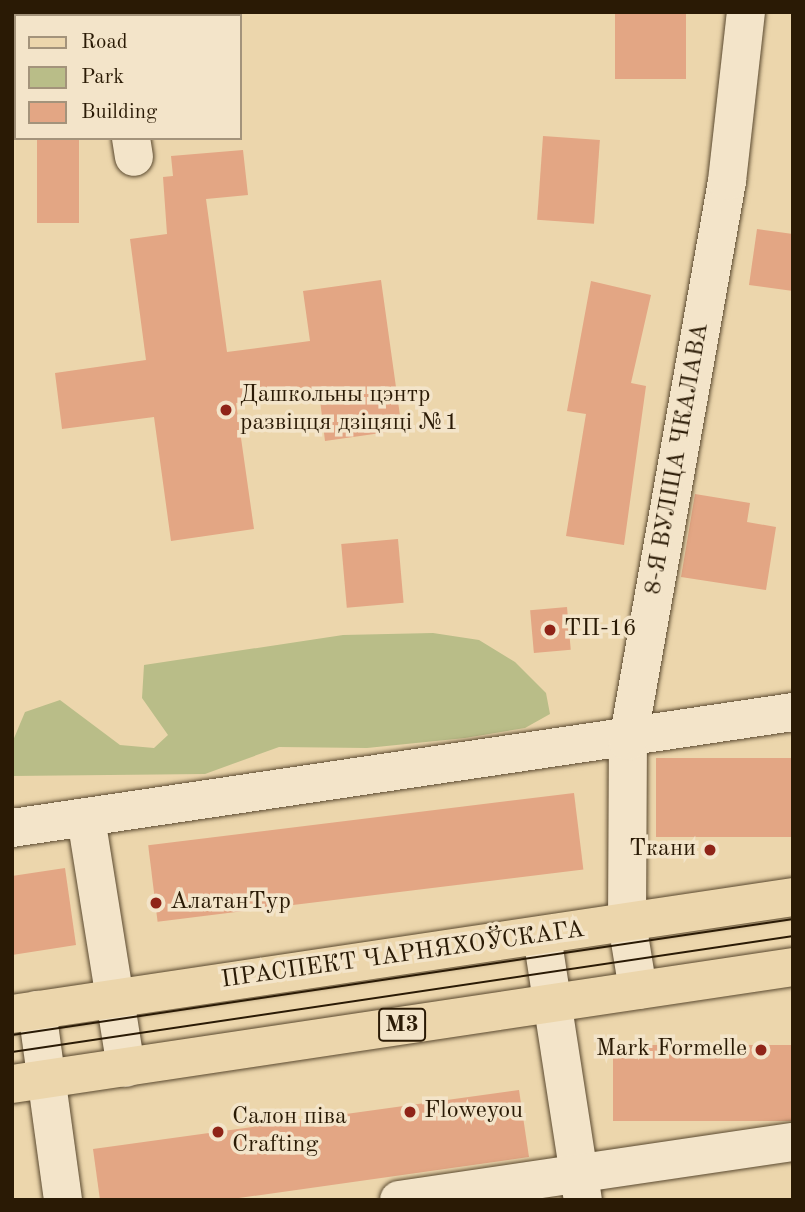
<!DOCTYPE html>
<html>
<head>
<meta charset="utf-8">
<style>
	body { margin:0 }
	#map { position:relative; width:805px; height:1212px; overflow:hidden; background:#ecd6ac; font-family:"Old Standard TT",serif }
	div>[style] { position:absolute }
	.green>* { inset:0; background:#b9bd88 }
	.building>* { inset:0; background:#e3a684; transform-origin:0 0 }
	.roads { filter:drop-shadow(0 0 2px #5a492f) drop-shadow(0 0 2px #5a492f) }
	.minor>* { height:38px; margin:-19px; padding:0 19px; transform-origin:19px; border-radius:19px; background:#f3e4c9 }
	.major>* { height:38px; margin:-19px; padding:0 19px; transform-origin:19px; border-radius:19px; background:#ecd6ac }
	.tram>* { height:2px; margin:-1px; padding:0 1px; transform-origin:1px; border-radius:1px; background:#2a1a05 }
	.dots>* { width:19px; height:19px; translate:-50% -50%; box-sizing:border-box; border:4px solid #f3e4c9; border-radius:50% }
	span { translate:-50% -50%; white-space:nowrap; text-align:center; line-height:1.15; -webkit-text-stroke:7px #f3e4c9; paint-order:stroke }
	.shield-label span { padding:2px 5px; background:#f3e4c9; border:2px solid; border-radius:5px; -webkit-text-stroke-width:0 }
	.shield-label { font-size:23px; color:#2a1a05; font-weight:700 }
	.poi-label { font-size:24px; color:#2a1a05 }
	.left { translate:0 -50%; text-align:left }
	.right { translate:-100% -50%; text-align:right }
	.street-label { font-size:24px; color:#2a1a05 }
	.frame { position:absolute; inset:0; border:14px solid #2a1a05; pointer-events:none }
	.legend { position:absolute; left:14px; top:14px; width:228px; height:126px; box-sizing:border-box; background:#f3e4c9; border:2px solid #a3937b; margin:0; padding:9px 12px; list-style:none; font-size:21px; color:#2a1a05 }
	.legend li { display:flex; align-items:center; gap:14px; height:35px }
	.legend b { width:35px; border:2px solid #a3937b }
</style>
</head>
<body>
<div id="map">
	<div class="green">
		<div style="clip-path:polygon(433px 633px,479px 640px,515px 662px,546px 693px,550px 714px,525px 728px,465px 738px,367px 748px,279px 747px,205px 774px,12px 776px,12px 743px,25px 712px,60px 700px,120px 745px,154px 748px,168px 735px,142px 698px,144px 665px,343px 635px)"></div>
	</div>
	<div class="building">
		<div style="left:615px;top:12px;width:71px;height:67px"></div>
		<div style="left:543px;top:136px;width:57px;height:84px;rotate:4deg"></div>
		<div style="left:37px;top:138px;width:42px;height:85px"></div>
		<div style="clip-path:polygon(243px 150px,248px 195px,206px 199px,227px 352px,310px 341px,303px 291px,381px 280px,402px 430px,325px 441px,319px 392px,236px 403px,254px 529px,171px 541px,154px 417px,62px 429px,55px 373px,146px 360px,130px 239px,167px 234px,163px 177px,173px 176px,171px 156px)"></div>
		<div style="clip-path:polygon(757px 229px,793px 234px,793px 291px,749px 285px)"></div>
		<div style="clip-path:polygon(591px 281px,651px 295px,631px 383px,646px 386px,624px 545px,566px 536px,586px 414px,567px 411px)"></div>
		<div style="clip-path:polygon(695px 494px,750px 503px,747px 522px,776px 527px,766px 590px,681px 577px)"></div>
		<div style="left:398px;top:539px;width:64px;height:57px;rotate:85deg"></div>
		<div style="left:567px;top:607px;width:43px;height:37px;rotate:85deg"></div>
		<div style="left:793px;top:758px;width:79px;height:137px;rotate:90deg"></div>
		<div style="left:574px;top:793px;width:77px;height:429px;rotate:83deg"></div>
		<div style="clip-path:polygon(65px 868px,76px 945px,12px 955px,12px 876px)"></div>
		<div style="left:793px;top:1045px;width:76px;height:180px;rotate:90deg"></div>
		<div style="clip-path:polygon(519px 1090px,529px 1157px,225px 1200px,100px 1200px,93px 1149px)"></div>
	</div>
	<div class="roads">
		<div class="minor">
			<div style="left:112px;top:12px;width:4px;rotate:76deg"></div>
			<div style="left:131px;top:138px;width:19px;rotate:81deg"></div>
			<div style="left:86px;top:818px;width:253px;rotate:80.9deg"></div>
			<div style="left:12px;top:828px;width:790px;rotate:-8.45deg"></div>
			<div style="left:542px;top:936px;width:267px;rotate:81.2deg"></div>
			<div style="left:638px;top:990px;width:68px;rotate:-99.3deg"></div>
			<div style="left:627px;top:923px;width:182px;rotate:-89.7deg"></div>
			<div style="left:628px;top:741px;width:569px;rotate:-79.97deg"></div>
			<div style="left:727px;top:181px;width:170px;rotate:-83.6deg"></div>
			<div style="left:37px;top:1010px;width:192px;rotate:82.2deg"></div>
			<div style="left:399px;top:1200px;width:398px;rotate:-8.4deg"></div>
		</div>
		<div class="major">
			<div style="left:12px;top:1014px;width:790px;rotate:-8.52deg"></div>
			<div style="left:12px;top:1084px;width:790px;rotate:-8.52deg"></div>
		</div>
	</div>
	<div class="tram">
		<div style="left:12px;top:1035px;width:790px;rotate:-8.45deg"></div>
		<div style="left:12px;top:1052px;width:790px;rotate:-8.45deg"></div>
	</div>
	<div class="dots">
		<div style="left:226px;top:410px;background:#8f2418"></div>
		<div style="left:550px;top:630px;background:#8f2418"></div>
		<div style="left:710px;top:850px;background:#8f2418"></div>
		<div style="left:156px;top:903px;background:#8f2418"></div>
		<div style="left:761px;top:1050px;background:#8f2418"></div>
		<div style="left:410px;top:1112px;background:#8f2418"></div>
		<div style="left:218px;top:1132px;background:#8f2418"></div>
	</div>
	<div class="shield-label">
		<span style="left:402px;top:1025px">М3</span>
	</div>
	<div class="poi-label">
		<span class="left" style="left:240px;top:410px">Дашкольны цэнтр<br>развіцця дзіцяці №1</span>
		<span class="left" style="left:564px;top:630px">ТП-16</span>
		<span class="right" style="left:696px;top:850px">Ткани</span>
		<span class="left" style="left:170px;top:903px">АлатанТур</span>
		<span class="right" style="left:747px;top:1050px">Mark Formelle</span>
		<span class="left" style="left:424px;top:1112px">Floweyou</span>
		<span class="left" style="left:232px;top:1132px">Салон піва<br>Crafting</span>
	</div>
	<div class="street-label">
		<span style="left:678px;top:459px;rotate:-80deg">8-Я ВУЛІЦА ЧКАЛАВА</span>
		<span style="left:403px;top:956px;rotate:-8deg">ПРАСПЕКТ ЧАРНЯХОЎСКАГА</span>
	</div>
	<div class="frame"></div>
	<ul class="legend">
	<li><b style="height:9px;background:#ecd6ac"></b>Road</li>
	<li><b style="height:19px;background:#b9bd88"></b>Park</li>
	<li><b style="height:19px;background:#e3a684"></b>Building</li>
	</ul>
</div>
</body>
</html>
